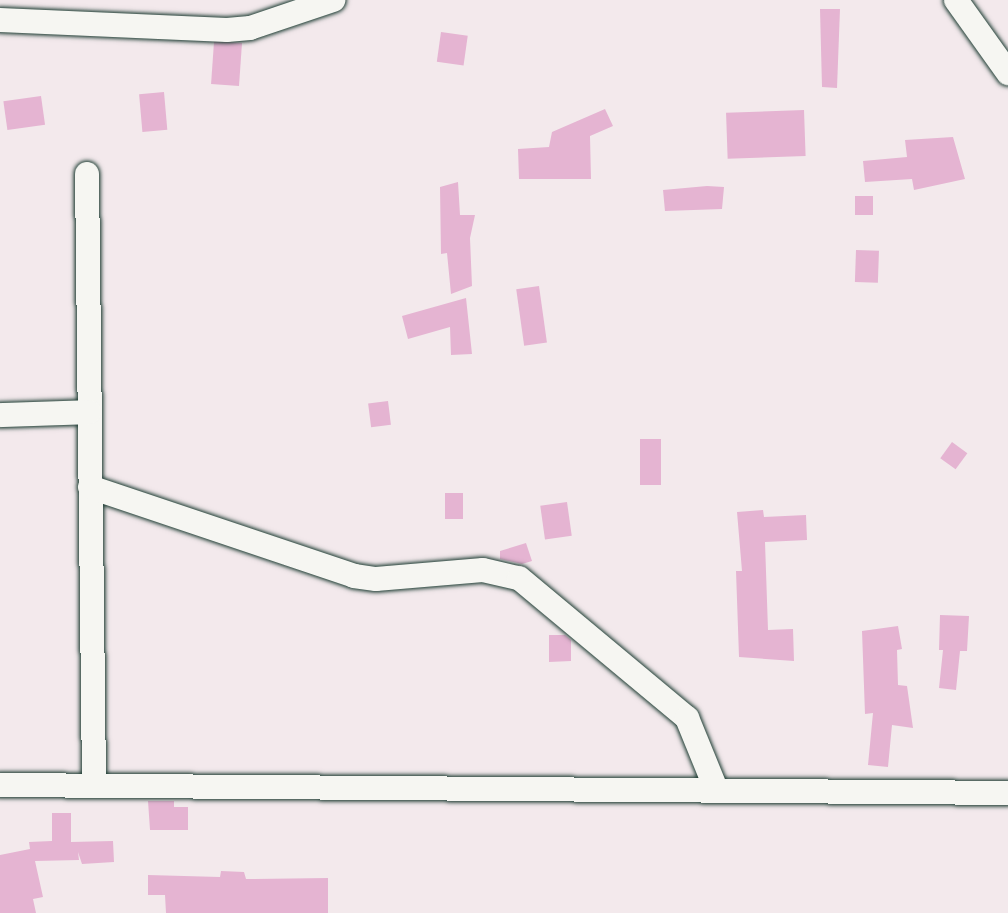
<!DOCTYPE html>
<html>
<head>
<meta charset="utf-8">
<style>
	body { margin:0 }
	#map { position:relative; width:1008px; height:913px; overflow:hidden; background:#f3e9ec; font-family:Kalam,sans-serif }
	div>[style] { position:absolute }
	.building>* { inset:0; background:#e5b4d2; transform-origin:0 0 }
	.roads { filter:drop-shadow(0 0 2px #1f3d34) drop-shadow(0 0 2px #1f3d34) }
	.minor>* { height:24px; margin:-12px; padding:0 12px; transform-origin:12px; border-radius:12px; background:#f6f6f2 }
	span { translate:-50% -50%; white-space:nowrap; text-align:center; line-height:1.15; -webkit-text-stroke:6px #f6f6f2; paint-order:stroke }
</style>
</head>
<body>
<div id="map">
	<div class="building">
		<div style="clip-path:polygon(820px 9px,840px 9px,837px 88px,822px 87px)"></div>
		<div style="left:441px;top:32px;width:27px;height:30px;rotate:8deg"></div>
		<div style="left:242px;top:43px;width:43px;height:28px;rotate:94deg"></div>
		<div style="left:164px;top:92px;width:38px;height:25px;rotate:85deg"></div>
		<div style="left:41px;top:96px;width:29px;height:38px;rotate:82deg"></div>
		<div style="clip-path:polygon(605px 109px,613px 126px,590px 136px,591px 179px,519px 179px,518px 149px,549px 147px,552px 132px)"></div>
		<div style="left:804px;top:110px;width:46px;height:78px;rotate:88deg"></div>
		<div style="clip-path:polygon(953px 137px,965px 179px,914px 190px,912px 179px,865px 182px,863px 161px,907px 157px,905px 140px)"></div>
		<div style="clip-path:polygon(458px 182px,460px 215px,475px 215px,470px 238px,472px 286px,451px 294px,447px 253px,441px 254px,440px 187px)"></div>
		<div style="clip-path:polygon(707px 186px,724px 187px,722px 209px,665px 211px,663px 190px)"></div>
		<div style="left:873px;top:196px;width:19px;height:18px;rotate:90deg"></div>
		<div style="left:856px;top:250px;width:23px;height:32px;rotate:2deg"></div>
		<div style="left:539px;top:286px;width:57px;height:23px;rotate:82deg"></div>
		<div style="clip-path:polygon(466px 298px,472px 354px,451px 355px,450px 327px,408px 339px,402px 316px)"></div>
		<div style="left:388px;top:401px;width:24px;height:20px;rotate:83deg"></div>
		<div style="left:640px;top:439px;width:21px;height:46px"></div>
		<div style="left:952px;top:442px;width:19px;height:20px;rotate:36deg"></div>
		<div style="left:445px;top:493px;width:18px;height:26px"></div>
		<div style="left:567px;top:502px;width:34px;height:27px;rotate:82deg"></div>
		<div style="clip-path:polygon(763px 510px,764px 517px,806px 515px,807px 540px,765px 542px,768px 630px,793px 629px,794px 661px,739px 657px,736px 571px,742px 571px,737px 512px)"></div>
		<div style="clip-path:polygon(526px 543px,532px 561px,522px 564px,500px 559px,500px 551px)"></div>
		<div style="clip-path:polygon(940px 615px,969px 616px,967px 651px,960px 651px,956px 690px,939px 688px,943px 650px,939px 650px)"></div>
		<div style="clip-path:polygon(898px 626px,902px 649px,897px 650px,898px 685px,907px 686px,913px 728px,892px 725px,888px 767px,868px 765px,873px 713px,865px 714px,862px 631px)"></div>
		<div style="clip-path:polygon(549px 635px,565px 635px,571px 640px,571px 661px,549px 662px)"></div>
		<div style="clip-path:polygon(148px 801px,174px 801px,174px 807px,188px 807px,188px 830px,150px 830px)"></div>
		<div style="clip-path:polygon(52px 813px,71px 813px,71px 842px,113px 841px,114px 862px,82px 864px,78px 852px,79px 860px,35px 861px,43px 897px,33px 899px,36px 913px,0 913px,0 855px,30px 849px,29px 842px,52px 841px)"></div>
		<div style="clip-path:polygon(221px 871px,244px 872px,246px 879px,328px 878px,328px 913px,166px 913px,165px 895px,148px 895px,148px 875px,220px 877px)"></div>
	</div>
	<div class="roads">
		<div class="minor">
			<div style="left:956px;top:0;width:90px;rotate:54.5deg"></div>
			<div style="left:0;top:20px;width:227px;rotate:2.5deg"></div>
			<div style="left:227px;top:30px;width:23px;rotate:-5deg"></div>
			<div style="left:250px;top:28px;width:88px;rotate:-18.6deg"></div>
			<div style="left:87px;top:174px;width:610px;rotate:89.34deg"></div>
			<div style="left:0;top:415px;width:89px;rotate:-1.9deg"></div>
			<div style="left:90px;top:487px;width:279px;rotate:18.6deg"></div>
			<div style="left:354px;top:576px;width:22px;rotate:8deg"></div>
			<div style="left:376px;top:579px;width:107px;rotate:-4.8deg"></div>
			<div style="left:483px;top:570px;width:37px;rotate:13deg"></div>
			<div style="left:519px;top:578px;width:219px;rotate:39.8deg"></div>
			<div style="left:687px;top:718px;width:77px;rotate:67.8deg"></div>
			<div style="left:0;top:785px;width:1008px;rotate:0.45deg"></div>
		</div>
	</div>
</div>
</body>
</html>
